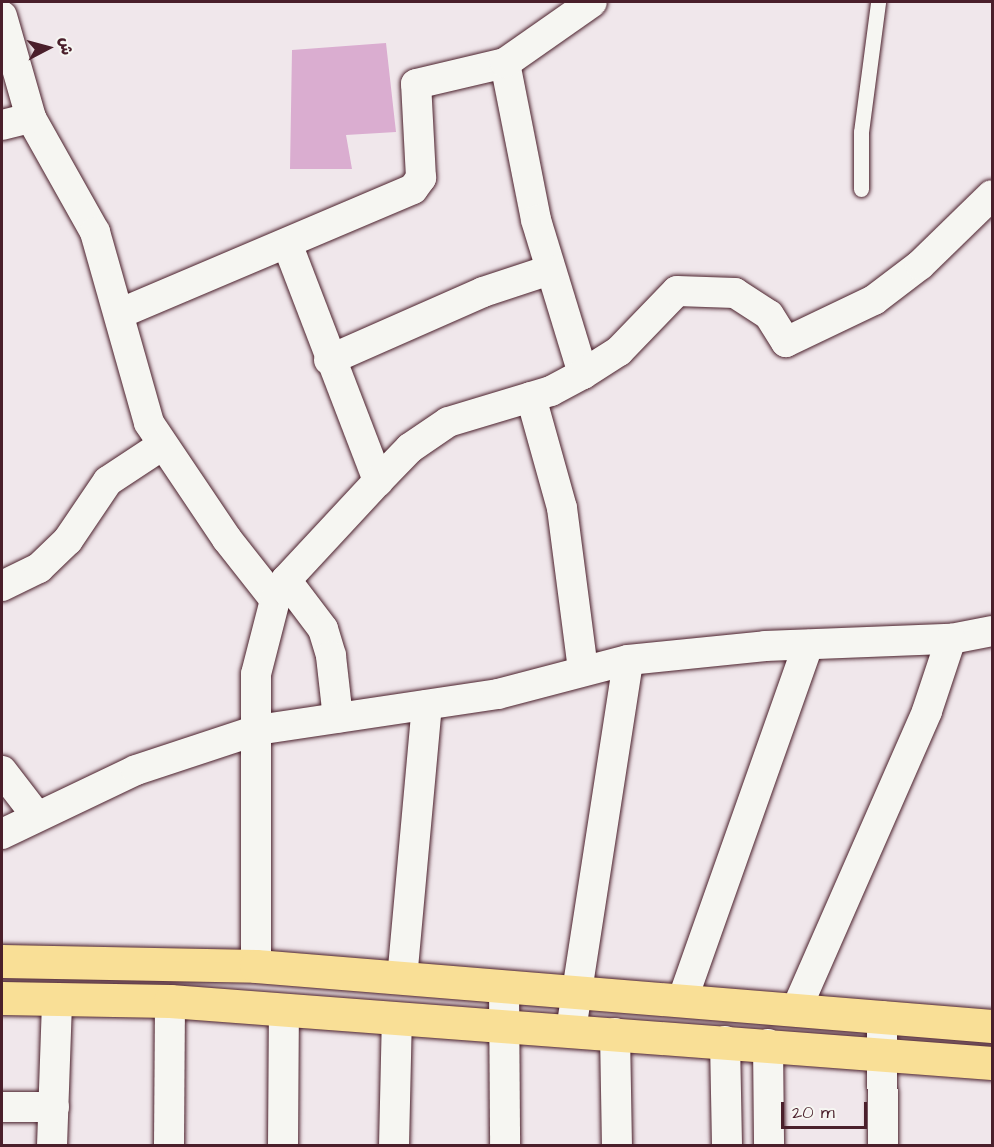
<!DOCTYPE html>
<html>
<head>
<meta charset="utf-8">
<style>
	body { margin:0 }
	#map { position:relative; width:994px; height:1147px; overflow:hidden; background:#f0e7eb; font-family:"Architects Daughter","Playpen Sans Arabic",sans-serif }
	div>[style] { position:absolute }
	.building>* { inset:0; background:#daadd0 }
	.roads { filter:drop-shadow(0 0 2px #4a1f2b) drop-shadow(0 0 2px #4a1f2b) }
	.service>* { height:15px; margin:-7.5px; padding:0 7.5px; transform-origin:7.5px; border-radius:7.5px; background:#f6f6f2 }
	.minor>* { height:30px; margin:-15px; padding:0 15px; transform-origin:15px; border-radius:15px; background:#f6f6f2 }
	.primary>* { height:33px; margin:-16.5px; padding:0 16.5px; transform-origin:16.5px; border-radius:16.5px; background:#f9df96 }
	span { translate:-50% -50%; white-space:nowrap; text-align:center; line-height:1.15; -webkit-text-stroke:4.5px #f6f6f2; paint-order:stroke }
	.frame { position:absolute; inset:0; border:3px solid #4a1f2b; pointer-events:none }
	.north { position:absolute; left:18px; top:18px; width:60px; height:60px; -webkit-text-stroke:4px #f6f6f2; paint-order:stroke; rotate:84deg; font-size:16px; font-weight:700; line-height:24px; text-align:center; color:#4a1f2b }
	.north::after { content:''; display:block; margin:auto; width:21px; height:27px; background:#4a1f2b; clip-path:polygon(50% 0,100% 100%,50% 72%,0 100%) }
	.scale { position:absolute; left:781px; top:1102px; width:86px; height:27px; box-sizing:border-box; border:3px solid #4a1f2b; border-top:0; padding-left:8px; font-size:18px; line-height:21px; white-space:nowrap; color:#4a1f2b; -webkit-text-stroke:4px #f6f6f2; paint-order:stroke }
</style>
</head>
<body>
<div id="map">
	<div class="building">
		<div style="clip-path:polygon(386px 43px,396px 132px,346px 135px,352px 169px,290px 169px,292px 50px)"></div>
	</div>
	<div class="roads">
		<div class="service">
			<div style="left:861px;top:189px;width:57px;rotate:-90deg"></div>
			<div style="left:861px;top:132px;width:131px;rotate:-82.5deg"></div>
		</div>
		<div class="minor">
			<div style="left:2px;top:16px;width:106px;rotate:74.1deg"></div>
			<div style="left:31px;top:118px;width:131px;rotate:60.7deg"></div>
			<div style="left:95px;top:232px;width:198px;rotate:74.2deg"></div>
			<div style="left:149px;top:423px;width:140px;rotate:56.1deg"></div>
			<div style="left:227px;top:539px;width:78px;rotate:51.8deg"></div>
			<div style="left:505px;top:63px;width:160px;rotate:78.8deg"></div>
			<div style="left:536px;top:220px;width:161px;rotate:73deg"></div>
			<div style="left:2px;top:125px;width:30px;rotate:-14deg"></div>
			<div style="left:288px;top:246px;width:252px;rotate:69deg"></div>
			<div style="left:121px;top:313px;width:317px;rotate:-23deg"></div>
			<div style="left:413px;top:189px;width:14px;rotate:-54deg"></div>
			<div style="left:421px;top:178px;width:94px;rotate:-93deg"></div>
			<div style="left:416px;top:84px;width:91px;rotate:-13.3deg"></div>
			<div style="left:505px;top:63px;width:106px;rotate:-35deg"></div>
			<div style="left:329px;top:360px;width:168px;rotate:-23.8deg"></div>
			<div style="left:483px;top:292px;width:71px;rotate:-18.2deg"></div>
			<div style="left:531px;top:397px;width:115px;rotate:74.4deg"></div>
			<div style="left:562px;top:508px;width:162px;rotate:82.6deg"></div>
			<div style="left:286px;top:580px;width:61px;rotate:52.9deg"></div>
			<div style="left:323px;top:629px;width:28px;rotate:73deg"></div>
			<div style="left:331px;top:656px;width:62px;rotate:83.6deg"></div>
			<div style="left:2px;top:586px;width:41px;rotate:-25.9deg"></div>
			<div style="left:39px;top:568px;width:40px;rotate:-44deg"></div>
			<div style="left:68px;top:540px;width:71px;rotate:-55.9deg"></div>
			<div style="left:108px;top:481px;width:64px;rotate:-33.4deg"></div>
			<div style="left:2px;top:771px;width:56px;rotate:52.3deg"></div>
			<div style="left:2px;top:834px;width:148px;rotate:-25.5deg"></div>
			<div style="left:136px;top:770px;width:127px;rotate:-18.3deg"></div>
			<div style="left:257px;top:730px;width:244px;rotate:-8.5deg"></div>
			<div style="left:498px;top:694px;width:134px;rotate:-14.7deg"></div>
			<div style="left:628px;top:660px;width:138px;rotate:-5.8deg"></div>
			<div style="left:765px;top:646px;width:186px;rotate:-2.2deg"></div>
			<div style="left:951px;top:639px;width:42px;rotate:-11deg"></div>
			<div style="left:256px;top:966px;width:292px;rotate:-90deg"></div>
			<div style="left:256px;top:674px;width:76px;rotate:-75.6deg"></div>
			<div style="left:275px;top:600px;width:23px;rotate:-61deg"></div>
			<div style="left:286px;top:580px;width:135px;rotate:-47.1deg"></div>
			<div style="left:378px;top:481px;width:46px;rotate:-45.9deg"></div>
			<div style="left:410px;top:448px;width:46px;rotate:-34.4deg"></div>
			<div style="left:448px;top:422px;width:108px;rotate:-16.8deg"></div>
			<div style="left:551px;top:391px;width:36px;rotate:-28deg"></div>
			<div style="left:583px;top:374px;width:43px;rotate:-32.6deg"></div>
			<div style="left:619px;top:351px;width:83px;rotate:-46deg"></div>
			<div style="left:677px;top:291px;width:58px;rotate:2deg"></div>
			<div style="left:735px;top:293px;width:40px;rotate:32.9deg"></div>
			<div style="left:769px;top:315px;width:32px;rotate:58deg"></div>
			<div style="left:786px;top:342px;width:98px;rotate:-25.5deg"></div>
			<div style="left:874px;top:300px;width:58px;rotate:-37.3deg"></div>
			<div style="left:920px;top:265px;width:100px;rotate:-44.2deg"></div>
			<div style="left:402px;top:979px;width:275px;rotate:-84.8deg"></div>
			<div style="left:504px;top:987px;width:159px;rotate:89.6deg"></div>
			<div style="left:682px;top:1001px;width:378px;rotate:-70.5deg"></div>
			<div style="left:796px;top:1010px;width:326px;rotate:-66.3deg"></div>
			<div style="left:927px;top:711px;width:76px;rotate:-71.6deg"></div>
			<div style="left:882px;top:1016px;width:130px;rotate:89.6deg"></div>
			<div style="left:571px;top:1030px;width:374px;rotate:-81.2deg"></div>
			<div style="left:615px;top:1033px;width:113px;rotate:89deg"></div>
			<div style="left:725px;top:1041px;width:105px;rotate:88.9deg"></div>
			<div style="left:768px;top:1044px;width:102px;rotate:89.4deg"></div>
			<div style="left:2px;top:1107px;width:52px"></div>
			<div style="left:52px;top:1146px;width:145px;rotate:-88deg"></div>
			<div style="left:169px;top:1146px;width:145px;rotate:-89.6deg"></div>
			<div style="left:283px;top:1146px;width:137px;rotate:-89.6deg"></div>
			<div style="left:394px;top:1146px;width:128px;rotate:-88.7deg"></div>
		</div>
		<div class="primary">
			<div style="left:2px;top:961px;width:254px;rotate:1.1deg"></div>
			<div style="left:256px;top:966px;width:738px;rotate:4.66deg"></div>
			<div style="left:2px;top:998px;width:168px;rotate:1deg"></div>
			<div style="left:170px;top:1001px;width:824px;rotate:4.31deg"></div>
		</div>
	</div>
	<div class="frame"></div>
	<div class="north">ش</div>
	<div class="scale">20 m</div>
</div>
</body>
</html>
